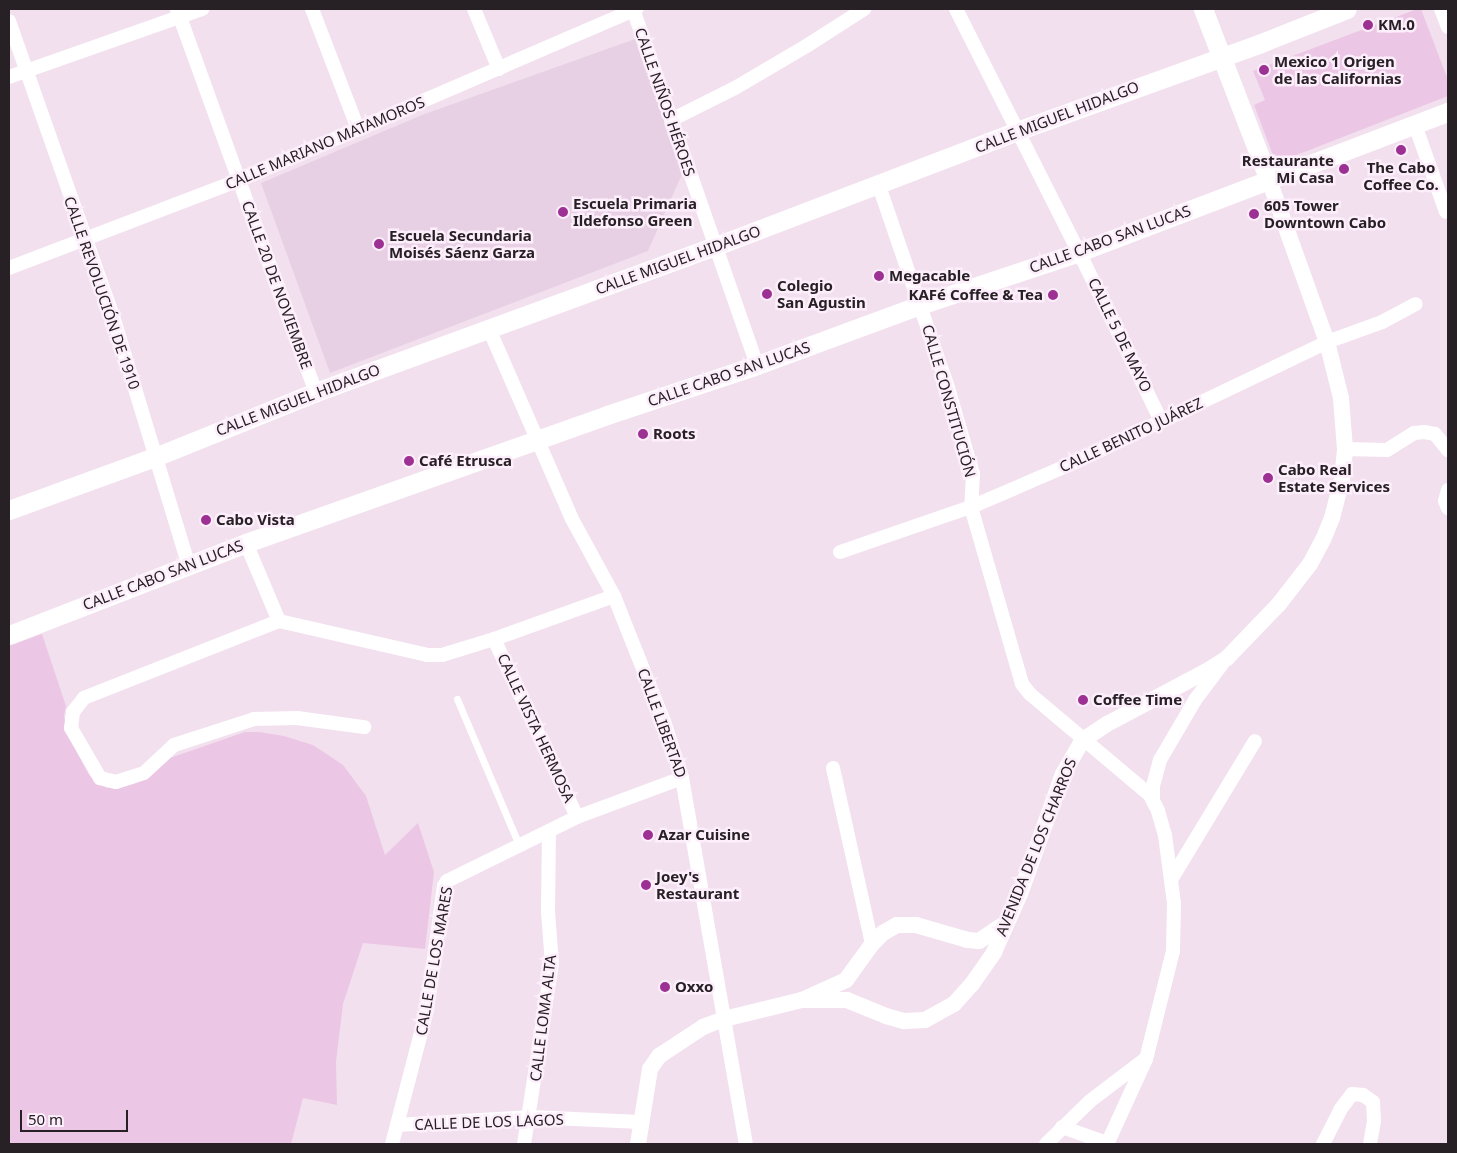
<!DOCTYPE html>
<html>
<head>
<meta charset="utf-8">
<style>
	body { margin:0 }
	#map { position:relative; width:1457px; height:1153px; overflow:hidden; background:#f2e0ef; font-family:"Noto Sans",sans-serif }
	div>[style] { position:absolute }
	.built>* { inset:0; background:#e8d0e4 }
	.green>* { inset:0; background:#ebc7e5 }
	.service>* { height:7px; margin:-3.5px; padding:0 3.5px; transform-origin:3.5px; border-radius:3.5px; background:#fff }
	.minor>* { height:14px; margin:-7px; padding:0 7px; transform-origin:7px; border-radius:7px; background:#fff }
	.tertiary>* { height:16px; margin:-8px; padding:0 8px; transform-origin:8px; border-radius:8px; background:#fff }
	.secondary>* { height:19px; margin:-9.5px; padding:0 9.5px; transform-origin:9.5px; border-radius:9.5px; background:#fff }
	.dots>* { width:14px; height:14px; translate:-50% -50%; box-sizing:border-box; border:2px solid #fdeefb; border-radius:50% }
	span { translate:-50% -50%; white-space:nowrap; text-align:center; line-height:1.15; -webkit-text-stroke:5px #fdeefb; paint-order:stroke }
	.poi-label { font-size:15px; color:#272025; font-weight:700 }
	.left { translate:0 -50%; text-align:left }
	.right { translate:-100% -50%; text-align:right }
	.street-label { font-size:15px; color:#272025 }
	.frame { position:absolute; inset:0; border:10px solid #272025; pointer-events:none }
	.scale { position:absolute; left:20px; top:1110px; width:108px; height:22px; box-sizing:border-box; border:2px solid #272025; border-top:0; padding-left:6px; font-size:15px; line-height:18px; white-space:nowrap; color:#272025; -webkit-text-stroke:4px #fdeefb; paint-order:stroke }
</style>
</head>
<body>
<div id="map">
	<div class="built">
		<div style="clip-path:polygon(635px 39px,683px 172px,648px 251px,330px 373px,261px 183px,422px 115px)"></div>
	</div>
	<div class="green">
		<div style="clip-path:polygon(1417px 9px,1421px 9px,1448px 80px,1448px 96px,1276px 163px,1254px 105px,1265px 100px,1253px 71px)"></div>
		<div style="clip-path:polygon(42px 634px,66px 706px,64px 716px,67px 733px,89px 775px,98px 784px,107px 788px,121px 787px,136px 783px,170px 758px,245px 732px,259px 732px,284px 736px,313px 745px,343px 765px,366px 796px,385px 855px,418px 823px,434px 872px,425px 949px,363px 943px,343px 1004px,336px 1062px,337px 1105px,303px 1098px,291px 1144px,9px 1144px,9px 646px)"></div>
	</div>
	<div class="service">
		<div style="left:457px;top:699px;width:159px;rotate:67deg"></div>
	</div>
	<div class="minor">
		<div style="left:177px;top:9px;width:407px;rotate:70.1deg"></div>
		<div style="left:312px;top:9px;width:129px;rotate:69deg"></div>
		<div style="left:474px;top:9px;width:65px;rotate:67.4deg"></div>
		<div style="left:633px;top:9px;width:377px;rotate:70.8deg"></div>
		<div style="left:956px;top:9px;width:272px;rotate:63.2deg"></div>
		<div style="left:1079px;top:252px;width:188px;rotate:64.1deg"></div>
		<div style="left:1441px;top:9px;width:19px;rotate:69deg"></div>
		<div style="left:9px;top:21px;width:310px;rotate:70.6deg"></div>
		<div style="left:112px;top:313px;width:264px;rotate:73.1deg"></div>
		<div style="left:9px;top:77px;width:205px;rotate:-19.4deg"></div>
		<div style="left:671px;top:120px;width:72px;rotate:-26.6deg"></div>
		<div style="left:735px;top:88px;width:85px;rotate:-30.5deg"></div>
		<div style="left:808px;top:45px;width:67px;rotate:-32.7deg"></div>
		<div style="left:1415px;top:125px;width:92px;rotate:70.4deg"></div>
		<div style="left:879px;top:186px;width:213px;rotate:71.1deg"></div>
		<div style="left:948px;top:388px;width:90px;rotate:73.8deg"></div>
		<div style="left:973px;top:474px;width:33px;rotate:93deg"></div>
		<div style="left:971px;top:507px;width:184px;rotate:73.9deg"></div>
		<div style="left:1022px;top:684px;width:13px;rotate:51deg"></div>
		<div style="left:1030px;top:694px;width:157px;rotate:40.1deg"></div>
		<div style="left:1150px;top:795px;width:18px;rotate:63deg"></div>
		<div style="left:1158px;top:811px;width:25px;rotate:74deg"></div>
		<div style="left:1165px;top:835px;width:69px;rotate:82.5deg"></div>
		<div style="left:1174px;top:903px;width:48px;rotate:91.2deg"></div>
		<div style="left:1173px;top:951px;width:111px;rotate:104deg"></div>
		<div style="left:1146px;top:1059px;width:94px;rotate:114.6deg"></div>
		<div style="left:9px;top:268px;width:246px;rotate:-20.9deg"></div>
		<div style="left:239px;top:180px;width:433px;rotate:-23.3deg"></div>
		<div style="left:489px;top:329px;width:207px;rotate:66.4deg"></div>
		<div style="left:572px;top:519px;width:88px;rotate:61.4deg"></div>
		<div style="left:614px;top:596px;width:138px;rotate:68.3deg"></div>
		<div style="left:665px;top:724px;width:57px;rotate:72.5deg"></div>
		<div style="left:682px;top:778px;width:372px;rotate:80.1deg"></div>
		<div style="left:1345px;top:449px;width:42px;rotate:1.4deg"></div>
		<div style="left:1387px;top:450px;width:32px;rotate:-32deg"></div>
		<div style="left:1414px;top:433px;width:10px;rotate:-6deg"></div>
		<div style="left:1424px;top:432px;width:11px;rotate:10deg"></div>
		<div style="left:1435px;top:434px;width:21px;rotate:51deg"></div>
		<div style="left:1448px;top:490px;width:11px;rotate:105deg"></div>
		<div style="left:1445px;top:501px;width:8px;rotate:67deg"></div>
		<div style="left:246px;top:543px;width:85px;rotate:67.1deg"></div>
		<div style="left:279px;top:621px;width:152px;rotate:12.9deg"></div>
		<div style="left:427px;top:655px;width:15px"></div>
		<div style="left:442px;top:655px;width:54px;rotate:-17.1deg"></div>
		<div style="left:494px;top:639px;width:127px;rotate:-19.7deg"></div>
		<div style="left:840px;top:552px;width:139px;rotate:-19deg"></div>
		<div style="left:971px;top:507px;width:119px;rotate:-23.3deg"></div>
		<div style="left:1080px;top:460px;width:274px;rotate:-25.5deg"></div>
		<div style="left:1327px;top:342px;width:59px;rotate:-20deg"></div>
		<div style="left:1382px;top:322px;width:38px;rotate:-28deg"></div>
		<div style="left:279px;top:621px;width:210px;rotate:158.5deg"></div>
		<div style="left:84px;top:698px;width:18px;rotate:128deg"></div>
		<div style="left:73px;top:712px;width:16px;rotate:97deg"></div>
		<div style="left:71px;top:728px;width:58px;rotate:59.9deg"></div>
		<div style="left:100px;top:778px;width:16px;rotate:14deg"></div>
		<div style="left:116px;top:782px;width:29px;rotate:-18deg"></div>
		<div style="left:144px;top:773px;width:41px;rotate:-43deg"></div>
		<div style="left:174px;top:745px;width:84px;rotate:-18deg"></div>
		<div style="left:254px;top:719px;width:43px;rotate:-1.3deg"></div>
		<div style="left:297px;top:718px;width:68px;rotate:7.7deg"></div>
		<div style="left:494px;top:639px;width:196px;rotate:65deg"></div>
		<div style="left:833px;top:768px;width:180px;rotate:77.5deg"></div>
		<div style="left:1153px;top:801px;width:15px;rotate:-90deg"></div>
		<div style="left:1153px;top:786px;width:27px;rotate:-75deg"></div>
		<div style="left:1160px;top:760px;width:69px;rotate:-59.7deg"></div>
		<div style="left:1195px;top:700px;width:45px;rotate:-53.1deg"></div>
		<div style="left:1172px;top:878px;width:160px;rotate:-58.8deg"></div>
		<div style="left:397px;top:1125px;width:133px;rotate:-3.4deg"></div>
		<div style="left:530px;top:1117px;width:111px;rotate:2.6deg"></div>
		<div style="left:1062px;top:1127px;width:48px;rotate:19.6deg"></div>
		<div style="left:392px;top:1144px;width:138px;rotate:-75.4deg"></div>
		<div style="left:427px;top:1010px;width:125px;rotate:-82.2deg"></div>
		<div style="left:444px;top:886px;width:6px;rotate:-59deg"></div>
		<div style="left:447px;top:881px;width:145px;rotate:-26.2deg"></div>
		<div style="left:577px;top:817px;width:112px;rotate:-20.4deg"></div>
		<div style="left:524px;top:1144px;width:182px;rotate:-81.2deg"></div>
		<div style="left:552px;top:964px;width:52px;rotate:-94.4deg"></div>
		<div style="left:548px;top:912px;width:81px;rotate:-89.3deg"></div>
		<div style="left:1046px;top:1144px;width:62px;rotate:-44.3deg"></div>
		<div style="left:1090px;top:1101px;width:68px;rotate:-37.2deg"></div>
		<div style="left:1323px;top:1144px;width:38px;rotate:-63deg"></div>
		<div style="left:1340px;top:1110px;width:20px;rotate:-53deg"></div>
		<div style="left:1352px;top:1094px;width:11px;rotate:5deg"></div>
		<div style="left:1363px;top:1095px;width:12px;rotate:35deg"></div>
		<div style="left:1373px;top:1102px;width:19px;rotate:87deg"></div>
		<div style="left:1374px;top:1121px;width:23px;rotate:100deg"></div>
	</div>
	<div class="tertiary">
		<div style="left:802px;top:1000px;width:45px"></div>
		<div style="left:847px;top:1000px;width:42px;rotate:22.3deg"></div>
		<div style="left:886px;top:1016px;width:19px;rotate:16deg"></div>
		<div style="left:904px;top:1021px;width:21px;rotate:-3deg"></div>
		<div style="left:925px;top:1020px;width:33px;rotate:-29deg"></div>
		<div style="left:954px;top:1004px;width:27px;rotate:-48deg"></div>
		<div style="left:972px;top:984px;width:39px;rotate:-55deg"></div>
		<div style="left:994px;top:952px;width:64px;rotate:-65.9deg"></div>
		<div style="left:1020px;top:894px;width:127px;rotate:-70.3deg"></div>
		<div style="left:1063px;top:774px;width:39px;rotate:-60deg"></div>
		<div style="left:1083px;top:740px;width:29px;rotate:-34deg"></div>
		<div style="left:1107px;top:724px;width:111px;rotate:-28deg"></div>
		<div style="left:1205px;top:672px;width:26px;rotate:-32deg"></div>
		<div style="left:1227px;top:658px;width:75px;rotate:-46.1deg"></div>
		<div style="left:1279px;top:604px;width:51px;rotate:-52.2deg"></div>
		<div style="left:1310px;top:564px;width:27px;rotate:-62deg"></div>
		<div style="left:1323px;top:540px;width:24px;rotate:-68deg"></div>
		<div style="left:1332px;top:518px;width:40px;rotate:-75.6deg"></div>
		<div style="left:1342px;top:479px;width:30px;rotate:-84deg"></div>
		<div style="left:1345px;top:449px;width:51px;rotate:-94.5deg"></div>
		<div style="left:1341px;top:398px;width:58px;rotate:-104deg"></div>
		<div style="left:1327px;top:342px;width:172px;rotate:-109.7deg"></div>
		<div style="left:638px;top:1144px;width:76px;rotate:-80.9deg"></div>
		<div style="left:650px;top:1069px;width:16px;rotate:-55deg"></div>
		<div style="left:659px;top:1056px;width:53px;rotate:-33.4deg"></div>
		<div style="left:703px;top:1027px;width:22px;rotate:-21deg"></div>
		<div style="left:724px;top:1019px;width:80px;rotate:-13.7deg"></div>
		<div style="left:802px;top:1000px;width:48px;rotate:-24.4deg"></div>
		<div style="left:846px;top:980px;width:44px;rotate:-54.2deg"></div>
		<div style="left:872px;top:944px;width:16px;rotate:-45deg"></div>
		<div style="left:883px;top:933px;width:16px;rotate:-30deg"></div>
		<div style="left:897px;top:925px;width:19px"></div>
		<div style="left:916px;top:925px;width:54px;rotate:16.1deg"></div>
		<div style="left:968px;top:940px;width:11px;rotate:5deg"></div>
		<div style="left:979px;top:941px;width:32px;rotate:-34deg"></div>
	</div>
	<div class="secondary">
		<div style="left:1203px;top:9px;width:183px;rotate:68.9deg"></div>
		<div style="left:9px;top:510px;width:155px;rotate:-20deg"></div>
		<div style="left:155px;top:457px;width:174px;rotate:-22deg"></div>
		<div style="left:316px;top:392px;width:426px;rotate:-20.1deg"></div>
		<div style="left:716px;top:246px;width:322px;rotate:-20.9deg"></div>
		<div style="left:1017px;top:131px;width:259px;rotate:-19.8deg"></div>
		<div style="left:1261px;top:43px;width:92px;rotate:-21.6deg"></div>
		<div style="left:9px;top:635px;width:254px;rotate:-21.2deg"></div>
		<div style="left:246px;top:543px;width:383px;rotate:-19.5deg"></div>
		<div style="left:607px;top:415px;width:158px;rotate:-18.4deg"></div>
		<div style="left:757px;top:365px;width:174px;rotate:-20.2deg"></div>
		<div style="left:920px;top:305px;width:168px;rotate:-18.4deg"></div>
		<div style="left:1079px;top:252px;width:395px;rotate:-20.8deg"></div>
	</div>
	<div class="dots">
		<div style="left:1368px;top:25px;background:#9c3193"></div>
		<div style="left:1264px;top:70px;background:#9c3193"></div>
		<div style="left:1401px;top:150px;background:#9c3193"></div>
		<div style="left:1344px;top:169px;background:#9c3193"></div>
		<div style="left:563px;top:212px;background:#9c3193"></div>
		<div style="left:1254px;top:214px;background:#9c3193"></div>
		<div style="left:379px;top:244px;background:#9c3193"></div>
		<div style="left:879px;top:276px;background:#9c3193"></div>
		<div style="left:767px;top:294px;background:#9c3193"></div>
		<div style="left:1053px;top:295px;background:#9c3193"></div>
		<div style="left:643px;top:434px;background:#9c3193"></div>
		<div style="left:409px;top:461px;background:#9c3193"></div>
		<div style="left:1268px;top:478px;background:#9c3193"></div>
		<div style="left:206px;top:520px;background:#9c3193"></div>
		<div style="left:1083px;top:700px;background:#9c3193"></div>
		<div style="left:648px;top:835px;background:#9c3193"></div>
		<div style="left:646px;top:885px;background:#9c3193"></div>
		<div style="left:665px;top:987px;background:#9c3193"></div>
	</div>
	<div class="poi-label">
		<span class="left" style="left:1378px;top:25px">KM.0</span>
		<span class="left" style="left:1274px;top:70px">Mexico 1 Origen<br>de las Californias</span>
		<span class="right" style="left:1334px;top:169px">Restaurante<br>Mi Casa</span>
		<span style="left:1401px;top:176px">The Cabo<br>Coffee Co.</span>
		<span class="left" style="left:573px;top:212px">Escuela Primaria<br>Ildefonso Green</span>
		<span class="left" style="left:1264px;top:214px">605 Tower<br>Downtown Cabo</span>
		<span class="left" style="left:389px;top:244px">Escuela Secundaria<br>Moisés Sáenz Garza</span>
		<span class="left" style="left:889px;top:276px">Megacable</span>
		<span class="left" style="left:777px;top:294px">Colegio<br>San Agustin</span>
		<span class="right" style="left:1043px;top:295px">KAFé Coffee &amp; Tea</span>
		<span class="left" style="left:653px;top:434px">Roots</span>
		<span class="left" style="left:419px;top:461px">Café Etrusca</span>
		<span class="left" style="left:1278px;top:478px">Cabo Real<br>Estate Services</span>
		<span class="left" style="left:216px;top:520px">Cabo Vista</span>
		<span class="left" style="left:1093px;top:700px">Coffee Time</span>
		<span class="left" style="left:658px;top:835px">Azar Cuisine</span>
		<span class="left" style="left:656px;top:885px">Joey's<br>Restaurant</span>
		<span class="left" style="left:675px;top:987px">Oxxo</span>
	</div>
	<div class="street-label">
		<span style="left:665px;top:102px;rotate:71deg">CALLE NIÑOS HÉROES</span>
		<span style="left:1057px;top:117px;rotate:-21deg">CALLE MIGUEL HIDALGO</span>
		<span style="left:325px;top:143px;rotate:-23deg">CALLE MARIANO MATAMOROS</span>
		<span style="left:1110px;top:239px;rotate:-20deg">CALLE CABO SAN LUCAS</span>
		<span style="left:678px;top:260px;rotate:-20deg">CALLE MIGUEL HIDALGO</span>
		<span style="left:277px;top:285px;rotate:70deg">CALLE 20 DE NOVIEMBRE</span>
		<span style="left:102px;top:293px;rotate:71deg">CALLE REVOLUCIÓN DE 1910</span>
		<span style="left:1120px;top:335px;rotate:64deg">CALLE 5 DE MAYO</span>
		<span style="left:729px;top:374px;rotate:-19deg">CALLE CABO SAN LUCAS</span>
		<span style="left:298px;top:400px;rotate:-21deg">CALLE MIGUEL HIDALGO</span>
		<span style="left:949px;top:401px;rotate:74deg">CALLE CONSTITUCIÓN</span>
		<span style="left:1131px;top:435px;rotate:-25deg">CALLE BENITO JUÁREZ</span>
		<span style="left:163px;top:575px;rotate:-21deg">CALLE CABO SAN LUCAS</span>
		<span style="left:662px;top:723px;rotate:70deg">CALLE LIBERTAD</span>
		<span style="left:536px;top:728px;rotate:65deg">CALLE VISTA HERMOSA</span>
		<span style="left:1036px;top:847px;rotate:-68deg">AVENIDA DE LOS CHARROS</span>
		<span style="left:434px;top:961px;rotate:-80deg">CALLE DE LOS MARES</span>
		<span style="left:543px;top:1018px;rotate:-83deg">CALLE LOMA ALTA</span>
		<span style="left:489px;top:1122px;rotate:-2deg">CALLE DE LOS LAGOS</span>
	</div>
	<div class="frame"></div>
	<div class="scale">50 m</div>
</div>
</body>
</html>
